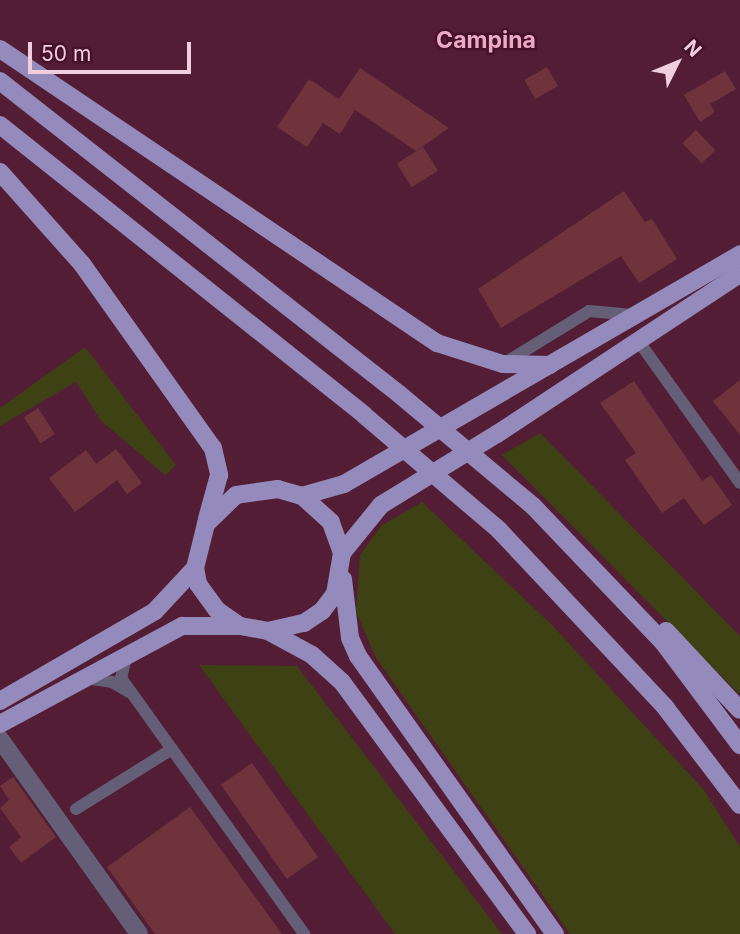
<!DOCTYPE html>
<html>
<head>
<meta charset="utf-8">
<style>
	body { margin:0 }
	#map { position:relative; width:740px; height:934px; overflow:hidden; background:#521d35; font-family:Inter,sans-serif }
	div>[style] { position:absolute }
	.green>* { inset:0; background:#3d4114 }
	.building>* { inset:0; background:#6f343b; transform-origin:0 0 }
	.service>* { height:12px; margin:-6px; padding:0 6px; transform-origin:6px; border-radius:6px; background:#645f77 }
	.minor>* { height:18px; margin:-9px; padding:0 9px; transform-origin:9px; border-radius:9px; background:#645f77 }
	.primary>* { height:18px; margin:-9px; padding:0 9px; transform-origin:9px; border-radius:9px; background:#948abb }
	.primary-bridge>* { height:18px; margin:-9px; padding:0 9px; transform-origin:9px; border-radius:9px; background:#948abb }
	span { translate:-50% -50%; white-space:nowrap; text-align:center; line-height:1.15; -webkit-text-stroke:5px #46122b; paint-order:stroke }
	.neighbourhood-label { font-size:23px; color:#ecaac3; font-weight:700 }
	.north { position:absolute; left:642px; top:28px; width:70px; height:70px; -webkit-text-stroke:5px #46122b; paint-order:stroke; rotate:47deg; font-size:19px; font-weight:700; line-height:28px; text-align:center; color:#f1cedb }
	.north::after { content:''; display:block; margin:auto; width:24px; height:32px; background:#f1cedb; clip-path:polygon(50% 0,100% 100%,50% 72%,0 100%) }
	.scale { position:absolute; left:28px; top:42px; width:163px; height:32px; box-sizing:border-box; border:4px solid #f1cedb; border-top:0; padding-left:9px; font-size:21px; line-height:24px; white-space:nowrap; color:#f1cedb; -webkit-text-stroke:5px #46122b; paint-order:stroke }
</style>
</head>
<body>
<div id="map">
	<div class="green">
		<div style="clip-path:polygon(85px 347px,176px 465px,165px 475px,101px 421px,76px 382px,0 426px,0 408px)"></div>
		<div style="clip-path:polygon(540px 433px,740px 636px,740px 695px,502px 455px)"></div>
		<div style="clip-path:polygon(422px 502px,552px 625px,704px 790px,740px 847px,740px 934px,570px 934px,376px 658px,356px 612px,360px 555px,382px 525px)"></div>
		<div style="clip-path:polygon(199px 665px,297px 666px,502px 934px,395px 934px)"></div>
	</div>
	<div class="building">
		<div style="left:547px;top:67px;width:22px;height:26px;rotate:60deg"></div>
		<div style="clip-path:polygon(360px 68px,449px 128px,416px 151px,355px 110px,340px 134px,323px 123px,307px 147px,277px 127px,309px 79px,339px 99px)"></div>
		<div style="clip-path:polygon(725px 71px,736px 89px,710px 104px,715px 112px,700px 122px,684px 95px)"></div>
		<div style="left:696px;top:130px;width:28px;height:19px;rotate:46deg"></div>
		<div style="left:423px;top:147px;width:28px;height:31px;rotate:58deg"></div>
		<div style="clip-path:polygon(624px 191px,645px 222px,652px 219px,677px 259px,639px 283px,621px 256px,501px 328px,478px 289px)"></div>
		<div style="clip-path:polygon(740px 380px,740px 435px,713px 401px)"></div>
		<div style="clip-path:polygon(634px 381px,702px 481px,711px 475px,732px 505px,704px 525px,684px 498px,662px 513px,625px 460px,636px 453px,600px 403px)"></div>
		<div style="left:38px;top:408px;width:31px;height:17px;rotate:57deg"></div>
		<div style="clip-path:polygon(116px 449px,142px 483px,127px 494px,117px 480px,75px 512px,49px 478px,86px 450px,96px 464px)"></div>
		<div style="left:252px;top:763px;width:115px;height:38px;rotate:55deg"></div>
		<div style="clip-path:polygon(13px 777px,56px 837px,21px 863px,9px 847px,21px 837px,0 808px,9px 800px,0 786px)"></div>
		<div style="clip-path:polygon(190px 807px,282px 934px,155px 934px,107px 867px)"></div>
	</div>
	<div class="service">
		<div style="left:637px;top:339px;width:177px;rotate:54.4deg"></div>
		<div style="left:503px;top:364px;width:101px;rotate:-31.6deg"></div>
		<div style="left:589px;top:311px;width:44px;rotate:5.2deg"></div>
		<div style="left:127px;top:654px;width:25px;rotate:104deg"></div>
		<div style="left:121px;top:678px;width:315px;rotate:54.4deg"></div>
		<div style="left:84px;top:678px;width:28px;rotate:8deg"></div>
		<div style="left:112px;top:682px;width:20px;rotate:30deg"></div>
		<div style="left:76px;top:809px;width:113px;rotate:-32deg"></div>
	</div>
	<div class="minor">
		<div style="left:0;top:739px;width:239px;rotate:54.5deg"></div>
	</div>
	<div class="primary">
		<div style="left:0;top:49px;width:527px;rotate:33.93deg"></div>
		<div style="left:437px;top:343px;width:69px;rotate:17.7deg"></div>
		<div style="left:503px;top:364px;width:47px;rotate:1.2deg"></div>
		<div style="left:0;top:81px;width:507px;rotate:38.11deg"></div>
		<div style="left:0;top:125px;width:465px;rotate:38.5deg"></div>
		<div style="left:0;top:172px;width:123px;rotate:48.3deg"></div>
		<div style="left:82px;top:264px;width:226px;rotate:54.6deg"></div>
		<div style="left:213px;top:448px;width:28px;rotate:77deg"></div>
		<div style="left:219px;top:475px;width:46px;rotate:105.3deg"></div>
		<div style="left:302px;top:496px;width:44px;rotate:-15.9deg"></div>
		<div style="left:344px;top:484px;width:458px;rotate:-30.1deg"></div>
		<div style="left:533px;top:506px;width:188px;rotate:46.3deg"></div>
		<div style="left:663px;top:642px;width:129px;rotate:53.2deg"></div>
		<div style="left:499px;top:530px;width:243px;rotate:46.8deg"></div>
		<div style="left:665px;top:707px;width:123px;rotate:52.6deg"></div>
		<div style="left:342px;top:553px;width:62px;rotate:-50.9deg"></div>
		<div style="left:381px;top:505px;width:136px;rotate:-31.5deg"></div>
		<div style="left:497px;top:434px;width:291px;rotate:-33.4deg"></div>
		<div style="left:343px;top:579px;width:59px;rotate:83.2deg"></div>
		<div style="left:350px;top:638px;width:20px;rotate:66deg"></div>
		<div style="left:358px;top:656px;width:341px;rotate:54.7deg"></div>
		<div style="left:268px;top:631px;width:50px;rotate:28.6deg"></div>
		<div style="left:312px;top:655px;width:40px;rotate:42deg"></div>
		<div style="left:342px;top:682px;width:313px;rotate:53.7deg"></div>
		<div style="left:666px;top:631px;width:108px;rotate:46.9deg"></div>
		<div style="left:0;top:701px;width:179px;rotate:-30.1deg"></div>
		<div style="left:155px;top:611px;width:59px;rotate:-47.1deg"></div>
		<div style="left:0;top:724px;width:207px;rotate:-28.3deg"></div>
		<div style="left:182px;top:626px;width:58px"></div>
		<div style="left:240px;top:626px;width:28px;rotate:10deg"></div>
		<div style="left:268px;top:631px;width:37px;rotate:-13deg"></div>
		<div style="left:304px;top:623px;width:22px;rotate:-34deg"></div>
		<div style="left:322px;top:611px;width:21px;rotate:-53deg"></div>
		<div style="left:335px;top:594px;width:42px;rotate:-80.3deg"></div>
		<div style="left:342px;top:553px;width:33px;rotate:-110deg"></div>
		<div style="left:331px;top:522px;width:39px;rotate:-138deg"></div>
		<div style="left:302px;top:496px;width:25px;rotate:-164deg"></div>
		<div style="left:278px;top:489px;width:42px;rotate:171.9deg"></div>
		<div style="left:236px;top:495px;width:42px;rotate:136deg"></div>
		<div style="left:206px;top:524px;width:45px;rotate:104deg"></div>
		<div style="left:195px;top:568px;width:16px;rotate:79deg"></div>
		<div style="left:198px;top:584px;width:32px;rotate:54deg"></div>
		<div style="left:217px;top:610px;width:28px;rotate:35deg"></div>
	</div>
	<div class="primary-bridge">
		<div style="left:399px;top:394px;width:175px;rotate:39.9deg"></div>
		<div style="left:364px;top:415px;width:177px;rotate:40.4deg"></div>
	</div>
	<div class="neighbourhood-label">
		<span style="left:486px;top:40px">Campina</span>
	</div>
	<div class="north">N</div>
	<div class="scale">50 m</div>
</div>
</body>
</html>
